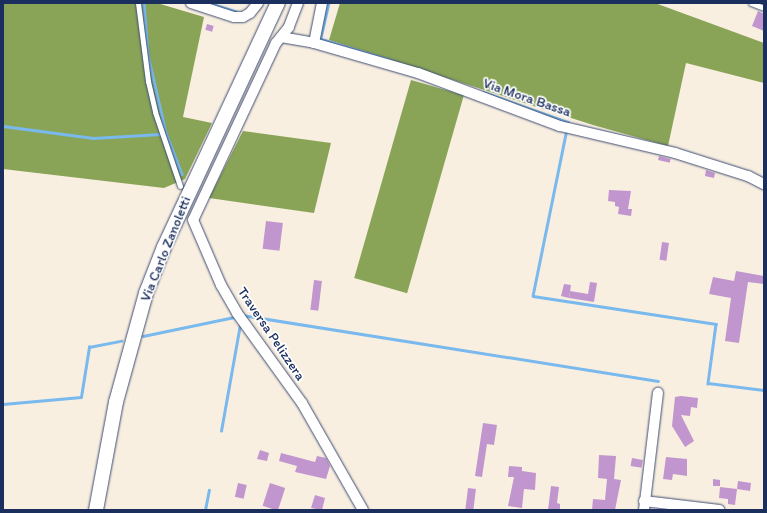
<!DOCTYPE html>
<html>
<head>
<meta charset="utf-8">
<style>
	body { margin:0 }
	#map { position:relative; width:767px; height:513px; overflow:hidden; background:#f9efe1; font-family:Itim,sans-serif }
	div>[style] { position:absolute }
	.forest>* { inset:0; background:#89a457; transform-origin:0 0 }
	.stream>* { height:2.5px; margin:-1.25px; padding:0 1.25px; transform-origin:1.25px; border-radius:1.25px; background:#79b9ed }
	.building>* { inset:0; background:#c196ce; transform-origin:0 0 }
	.roads { filter:drop-shadow(0 0 1px #3c4c72) drop-shadow(0 0 1px #3c4c72) }
	.service>* { height:5px; margin:-2.5px; padding:0 2.5px; transform-origin:2.5px; border-radius:2.5px; background:#fff }
	.minor>* { height:10px; margin:-5px; padding:0 5px; transform-origin:5px; border-radius:5px; background:#fff }
	.secondary>* { height:14px; margin:-7px; padding:0 7px; transform-origin:7px; border-radius:7px; background:#fff }
	span { translate:-50% -50%; white-space:nowrap; text-align:center; line-height:1.15; -webkit-text-stroke:3.5px #fff; paint-order:stroke }
	.street-label { font-size:14px; color:#1b2f5e }
	.frame { position:absolute; inset:0; border:4px solid #1b2f5e; pointer-events:none }
</style>
</head>
<body>
<div id="map">
	<div class="forest">
		<div style="clip-path:polygon(3px 3px,157px 3px,204px 17px,183px 117px,212px 123px,185px 179px,164px 188px,3px 169px)"></div>
		<div style="clip-path:polygon(340px 3px,655px 3px,764px 43px,764px 83px,686px 63px,668px 146px,593px 125px,329px 40px)"></div>
		<div style="left:411px;top:80px;width:55px;height:206px;rotate:16deg"></div>
		<div style="clip-path:polygon(243px 131px,331px 143px,314px 213px,209px 198px)"></div>
	</div>
	<div class="stream">
		<div style="left:144px;top:3px;width:52px;rotate:85.6deg"></div>
		<div style="left:148px;top:55px;width:80px;rotate:77deg"></div>
		<div style="left:166px;top:133px;width:44px;rotate:68.7deg"></div>
		<div style="left:209px;top:3px;width:28px;rotate:17deg"></div>
		<div style="left:329px;top:3px;width:37px;rotate:103deg"></div>
		<div style="left:321px;top:39px;width:73px;rotate:16.7deg"></div>
		<div style="left:483px;top:92px;width:90px;rotate:19.4deg"></div>
		<div style="left:568px;top:122px;width:2px;rotate:90deg"></div>
		<div style="left:3px;top:126px;width:91px;rotate:7.6deg"></div>
		<div style="left:93px;top:138px;width:68px;rotate:-3.4deg"></div>
		<div style="left:567px;top:129px;width:170px;rotate:101.5deg"></div>
		<div style="left:533px;top:296px;width:185px;rotate:8.7deg"></div>
		<div style="left:716px;top:324px;width:60px;rotate:97.7deg"></div>
		<div style="left:708px;top:383px;width:56px;rotate:7.1deg"></div>
		<div style="left:242px;top:315px;width:421px;rotate:9deg"></div>
		<div style="left:143px;top:336px;width:94px;rotate:-11.7deg"></div>
		<div style="left:3px;top:404px;width:78px;rotate:-5.1deg"></div>
		<div style="left:81px;top:397px;width:51px;rotate:-80.9deg"></div>
		<div style="left:89px;top:347px;width:33px;rotate:-11deg"></div>
		<div style="left:221px;top:431px;width:109px;rotate:-79.9deg"></div>
		<div style="left:205px;top:510px;width:20px;rotate:-79deg"></div>
	</div>
	<div class="building">
		<div style="clip-path:polygon(758px 11px,764px 14px,764px 31px,752px 26px)"></div>
		<div style="left:207px;top:24px;width:7px;height:6px;rotate:16deg"></div>
		<div style="left:659px;top:156px;width:12px;height:4px;rotate:14deg"></div>
		<div style="clip-path:polygon(706px 170px,715px 173px,714px 178px,705px 176px)"></div>
		<div style="clip-path:polygon(609px 190px,631px 191px,628px 209px,632px 209px,631px 216px,618px 214px,619px 207px,615px 206px,615px 202px,608px 201px)"></div>
		<div style="left:266px;top:221px;width:17px;height:28px;rotate:7deg"></div>
		<div style="left:662px;top:242px;width:7px;height:18px;rotate:8deg"></div>
		<div style="clip-path:polygon(736px 271px,764px 276px,764px 284px,748px 282px,739px 343px,725px 341px,731px 298px,709px 294px,713px 277px,734px 281px)"></div>
		<div style="left:314px;top:280px;width:8px;height:30px;rotate:7deg"></div>
		<div style="clip-path:polygon(590px 282px,597px 283px,594px 302px,569px 298px,570px 291px,588px 294px)"></div>
		<div style="clip-path:polygon(564px 284px,571px 285px,569px 298px,561px 296px)"></div>
		<div style="clip-path:polygon(681px 396px,698px 398px,697px 408px,691px 407px,690px 416px,681px 415px,694px 441px,685px 447px,672px 426px,675px 397px)"></div>
		<div style="clip-path:polygon(483px 423px,497px 425px,494px 445px,487px 444px,482px 477px,475px 476px)"></div>
		<div style="clip-path:polygon(260px 450px,269px 453px,267px 461px,257px 459px)"></div>
		<div style="clip-path:polygon(281px 453px,315px 462px,317px 456px,326px 458px,330px 466px,326px 479px,295px 472px,297px 466px,279px 461px)"></div>
		<div style="clip-path:polygon(599px 455px,616px 456px,614px 479px,621px 480px,615px 510px,592px 510px,593px 499px,605px 500px,607px 479px,598px 478px)"></div>
		<div style="clip-path:polygon(666px 457px,687px 459px,687px 476px,673px 474px,672px 480px,663px 479px)"></div>
		<div style="left:632px;top:458px;width:11px;height:8px;rotate:10deg"></div>
		<div style="clip-path:polygon(509px 466px,522px 467px,522px 471px,536px 473px,535px 490px,524px 489px,522px 508px,508px 506px,514px 477px,508px 477px)"></div>
		<div style="clip-path:polygon(713px 479px,720px 480px,720px 486px,713px 486px)"></div>
		<div style="clip-path:polygon(738px 481px,751px 483px,750px 491px,737px 489px,735px 505px,728px 504px,728px 499px,719px 498px,720px 487px,737px 489px)"></div>
		<div style="left:238px;top:483px;width:9px;height:14px;rotate:13deg"></div>
		<div style="left:270px;top:483px;width:16px;height:24px;rotate:18deg"></div>
		<div style="clip-path:polygon(551px 486px,559px 487px,557px 503px,560px 504px,560px 510px,548px 510px)"></div>
		<div style="left:468px;top:488px;width:8px;height:22px;rotate:7deg"></div>
		<div style="clip-path:polygon(315px 495px,325px 498px,322px 510px,311px 508px)"></div>
	</div>
	<div class="roads">
		<div class="service">
			<div style="left:138px;top:3px;width:79px;rotate:82.7deg"></div>
			<div style="left:148px;top:81px;width:32px;rotate:77deg"></div>
			<div style="left:155px;top:112px;width:78px;rotate:71.3deg"></div>
			<div style="left:751px;top:3px;width:14px;rotate:21deg"></div>
		</div>
		<div class="minor">
			<div style="left:191px;top:3px;width:45px;rotate:18deg"></div>
			<div style="left:234px;top:17px;width:9px"></div>
			<div style="left:243px;top:17px;width:8px;rotate:-30deg"></div>
			<div style="left:250px;top:13px;width:13px;rotate:-51deg"></div>
			<div style="left:298px;top:3px;width:26px;rotate:111deg"></div>
			<div style="left:289px;top:27px;width:21px;rotate:129deg"></div>
			<div style="left:276px;top:43px;width:195px;rotate:115.1deg"></div>
			<div style="left:193px;top:220px;width:71px;rotate:66.7deg"></div>
			<div style="left:221px;top:285px;width:32px;rotate:60deg"></div>
			<div style="left:237px;top:313px;width:111px;rotate:54.2deg"></div>
			<div style="left:302px;top:403px;width:123px;rotate:60.3deg"></div>
			<div style="left:281px;top:37px;width:34px;rotate:10deg"></div>
			<div style="left:314px;top:43px;width:108px;rotate:16.1deg"></div>
			<div style="left:418px;top:73px;width:152px;rotate:20.5deg"></div>
			<div style="left:560px;top:126px;width:118px;rotate:13.2deg"></div>
			<div style="left:675px;top:153px;width:77px;rotate:17.5deg"></div>
			<div style="left:748px;top:176px;width:18px;rotate:27deg"></div>
			<div style="left:314px;top:43px;width:41px;rotate:-78.7deg"></div>
			<div style="left:644px;top:501px;width:76px;rotate:6.8deg"></div>
			<div style="left:644px;top:510px;width:118px;rotate:-83.2deg"></div>
		</div>
		<div class="secondary">
			<div style="left:96px;top:510px;width:110px;rotate:-79.5deg"></div>
			<div style="left:116px;top:402px;width:113px;rotate:-74.6deg"></div>
			<div style="left:146px;top:293px;width:49px;rotate:-68.6deg"></div>
			<div style="left:164px;top:247px;width:269px;rotate:-65deg"></div>
		</div>
	</div>
	<div class="street-label">
		<span style="left:527px;top:98px;rotate:19deg">Via Mora Bassa</span>
		<span style="left:166px;top:249px;rotate:-68deg">Via Carlo Zanoletti</span>
		<span style="left:271px;top:334px;rotate:56deg">Traversa Pelizzera</span>
	</div>
	<div class="frame"></div>
</div>
</body>
</html>
